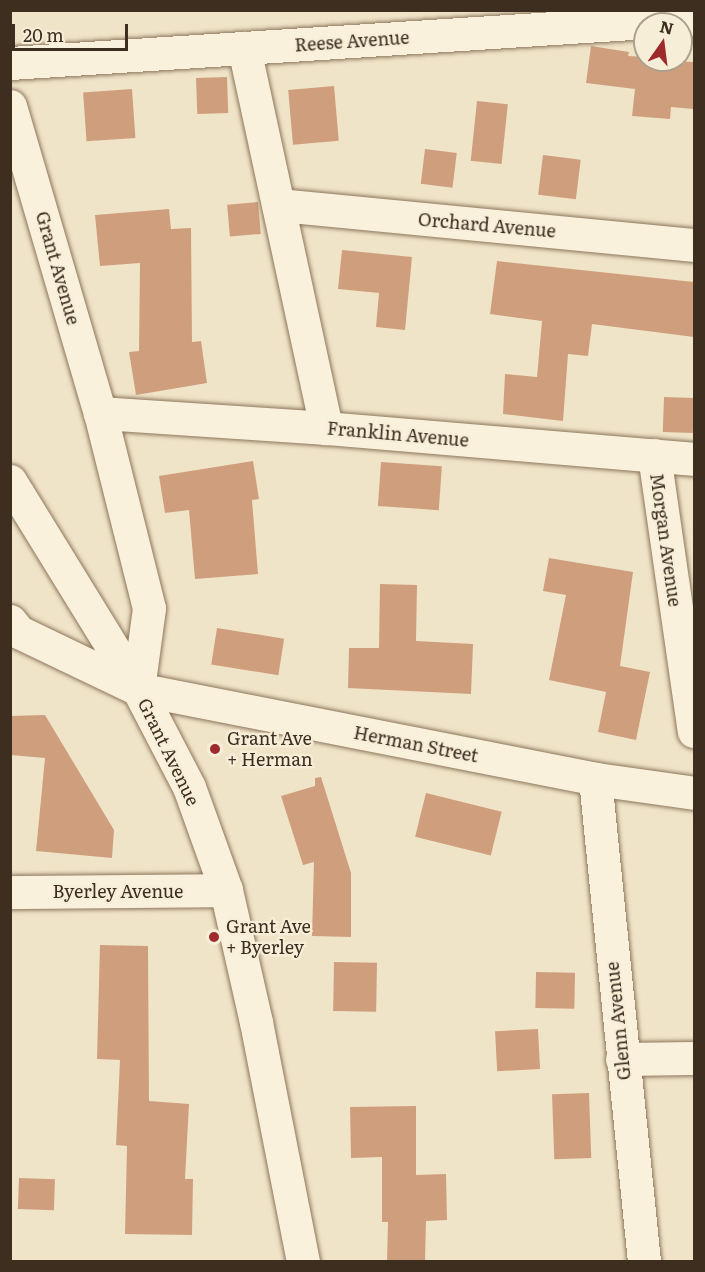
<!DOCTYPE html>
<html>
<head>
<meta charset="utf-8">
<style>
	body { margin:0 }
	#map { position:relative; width:705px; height:1272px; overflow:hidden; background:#f0e4c8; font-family:Literata,serif }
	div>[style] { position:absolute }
	.building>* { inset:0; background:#cf9f7d; transform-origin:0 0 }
	.roads { filter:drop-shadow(0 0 2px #8d765c) drop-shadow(0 0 2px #8d765c) }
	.street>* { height:33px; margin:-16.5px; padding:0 16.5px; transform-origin:16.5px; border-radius:16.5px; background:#faf1dc }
	.secondary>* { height:33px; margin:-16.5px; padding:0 16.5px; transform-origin:16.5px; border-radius:16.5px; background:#faf1dc }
	.dots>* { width:16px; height:16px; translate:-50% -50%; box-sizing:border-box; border:3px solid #f7eed8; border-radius:50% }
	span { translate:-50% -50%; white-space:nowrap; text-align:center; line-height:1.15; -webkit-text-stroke:4.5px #f7eed8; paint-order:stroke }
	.street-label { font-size:18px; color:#3d2e20 }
	.poi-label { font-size:18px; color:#3d2e20 }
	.left { translate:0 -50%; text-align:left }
	.frame { position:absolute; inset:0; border:12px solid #3d2e20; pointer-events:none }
	.north { position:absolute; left:633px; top:12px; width:60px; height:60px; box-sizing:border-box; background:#f7eed8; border:2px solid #ada18e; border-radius:50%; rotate:14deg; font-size:16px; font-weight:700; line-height:24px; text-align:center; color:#3d2e20 }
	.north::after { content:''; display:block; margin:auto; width:21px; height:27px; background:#9e2a2b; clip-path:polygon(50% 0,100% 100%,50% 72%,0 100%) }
	.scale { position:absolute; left:12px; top:24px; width:116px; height:27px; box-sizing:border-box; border:3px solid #3d2e20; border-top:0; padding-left:8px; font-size:18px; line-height:21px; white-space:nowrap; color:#3d2e20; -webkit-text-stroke:4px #f7eed8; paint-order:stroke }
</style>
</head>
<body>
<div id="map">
	<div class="building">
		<div style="clip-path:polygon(591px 46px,629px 52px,628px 56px,645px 57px,645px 60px,694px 62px,694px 109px,671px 107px,670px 119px,632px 116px,635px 89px,586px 83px)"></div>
		<div style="left:227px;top:77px;width:36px;height:31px;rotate:88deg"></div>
		<div style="left:334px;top:86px;width:55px;height:46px;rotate:85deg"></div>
		<div style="left:132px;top:89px;width:49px;height:49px;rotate:86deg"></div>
		<div style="left:477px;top:101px;width:31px;height:60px;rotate:6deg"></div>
		<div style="left:425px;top:149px;width:32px;height:35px;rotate:7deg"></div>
		<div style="left:543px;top:155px;width:38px;height:40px;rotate:7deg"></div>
		<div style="left:258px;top:202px;width:32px;height:31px;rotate:85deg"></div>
		<div style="clip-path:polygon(169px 209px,171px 229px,191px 228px,192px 342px,201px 341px,207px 383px,136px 395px,129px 352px,139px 351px,140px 263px,100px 266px,95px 215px)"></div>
		<div style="clip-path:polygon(342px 250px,412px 257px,405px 330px,376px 327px,379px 293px,338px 289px)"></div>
		<div style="clip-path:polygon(497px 261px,694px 282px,694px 337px,592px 324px,588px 356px,568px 354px,563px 421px,503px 414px,505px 374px,537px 377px,542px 321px,490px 314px)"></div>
		<div style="left:664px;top:397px;width:30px;height:35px;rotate:2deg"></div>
		<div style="clip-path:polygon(253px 461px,259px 499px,252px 500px,258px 574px,195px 579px,189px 510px,165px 513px,159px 476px)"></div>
		<div style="left:381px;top:462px;width:61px;height:44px;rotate:4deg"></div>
		<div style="clip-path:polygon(549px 558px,633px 572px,620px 666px,650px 672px,636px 740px,598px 732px,606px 692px,549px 680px,566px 595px,543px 591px)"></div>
		<div style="clip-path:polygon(380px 584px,417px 585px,416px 641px,473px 644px,471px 694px,348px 688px,349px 648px,379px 648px)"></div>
		<div style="left:217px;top:628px;width:68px;height:37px;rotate:9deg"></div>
		<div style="clip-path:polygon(45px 715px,114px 830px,112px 858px,36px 851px,45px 758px,10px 755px,10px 716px)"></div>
		<div style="clip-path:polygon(321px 777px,351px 873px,351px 937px,312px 936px,314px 862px,303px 865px,281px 796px,315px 786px,315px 778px)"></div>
		<div style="left:426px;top:793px;width:78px;height:45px;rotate:14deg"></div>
		<div style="clip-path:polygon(100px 945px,148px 946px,149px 1101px,189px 1104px,185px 1179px,193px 1179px,192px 1235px,125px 1234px,127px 1146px,116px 1145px,120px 1060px,97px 1059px)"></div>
		<div style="left:334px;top:962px;width:43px;height:49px;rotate:1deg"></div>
		<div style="left:536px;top:972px;width:39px;height:36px;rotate:1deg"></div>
		<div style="left:538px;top:1029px;width:40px;height:43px;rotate:87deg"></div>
		<div style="left:589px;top:1093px;width:65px;height:37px;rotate:88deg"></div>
		<div style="clip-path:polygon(416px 1106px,416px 1175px,446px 1174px,447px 1220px,426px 1221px,425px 1262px,387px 1262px,388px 1222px,382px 1222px,382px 1157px,351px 1158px,350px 1107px)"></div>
		<div style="left:19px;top:1178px;width:36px;height:31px;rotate:2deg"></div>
	</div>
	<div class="roads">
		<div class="street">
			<div style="left:244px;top:48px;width:389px;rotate:77.8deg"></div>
			<div style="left:10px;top:63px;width:685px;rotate:-3.68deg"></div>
			<div style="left:10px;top:106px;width:320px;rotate:73.7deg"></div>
			<div style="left:100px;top:413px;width:201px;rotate:75.9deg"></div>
			<div style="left:149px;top:608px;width:82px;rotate:97.7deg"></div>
			<div style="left:279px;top:205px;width:417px;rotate:5.5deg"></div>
			<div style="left:100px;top:413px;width:226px;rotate:3.8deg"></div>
			<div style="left:326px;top:428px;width:369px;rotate:4.8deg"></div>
			<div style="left:654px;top:455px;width:279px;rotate:81.8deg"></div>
			<div style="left:10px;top:621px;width:14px;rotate:51deg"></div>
			<div style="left:19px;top:632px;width:132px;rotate:25.6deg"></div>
			<div style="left:138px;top:689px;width:466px;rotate:11.1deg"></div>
			<div style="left:595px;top:779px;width:100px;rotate:8deg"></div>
			<div style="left:595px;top:779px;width:485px;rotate:84.2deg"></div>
			<div style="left:10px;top:892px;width:216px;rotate:-0.5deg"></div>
			<div style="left:622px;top:1059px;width:72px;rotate:-0.8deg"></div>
		</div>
		<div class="secondary">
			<div style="left:10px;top:481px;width:244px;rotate:58.4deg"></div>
			<div style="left:138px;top:689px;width:110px;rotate:62.5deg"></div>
			<div style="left:189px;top:787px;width:109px;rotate:70.2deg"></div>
			<div style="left:226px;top:890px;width:135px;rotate:77.2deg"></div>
			<div style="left:256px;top:1022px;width:245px;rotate:78.9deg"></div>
		</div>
	</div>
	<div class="dots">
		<div style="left:215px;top:749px;background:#9e2a2b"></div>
		<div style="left:214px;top:937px;background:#9e2a2b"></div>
	</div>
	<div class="street-label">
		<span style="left:352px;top:41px;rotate:-4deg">Reese Avenue</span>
		<span style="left:487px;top:225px;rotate:5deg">Orchard Avenue</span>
		<span style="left:58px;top:268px;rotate:74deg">Grant Avenue</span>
		<span style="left:398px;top:434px;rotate:5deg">Franklin Avenue</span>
		<span style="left:666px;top:540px;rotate:82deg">Morgan Avenue</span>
		<span style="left:416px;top:744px;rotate:11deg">Herman Street</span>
		<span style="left:169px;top:752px;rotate:64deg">Grant Avenue</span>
		<span style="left:118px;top:891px">Byerley Avenue</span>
		<span style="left:618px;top:1021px;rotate:-96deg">Glenn Avenue</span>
	</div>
	<div class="poi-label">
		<span class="left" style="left:227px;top:749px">Grant Ave<br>+ Herman</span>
		<span class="left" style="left:226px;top:937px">Grant Ave<br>+ Byerley</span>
	</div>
	<div class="frame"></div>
	<div class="north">N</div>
	<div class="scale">20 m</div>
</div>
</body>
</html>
